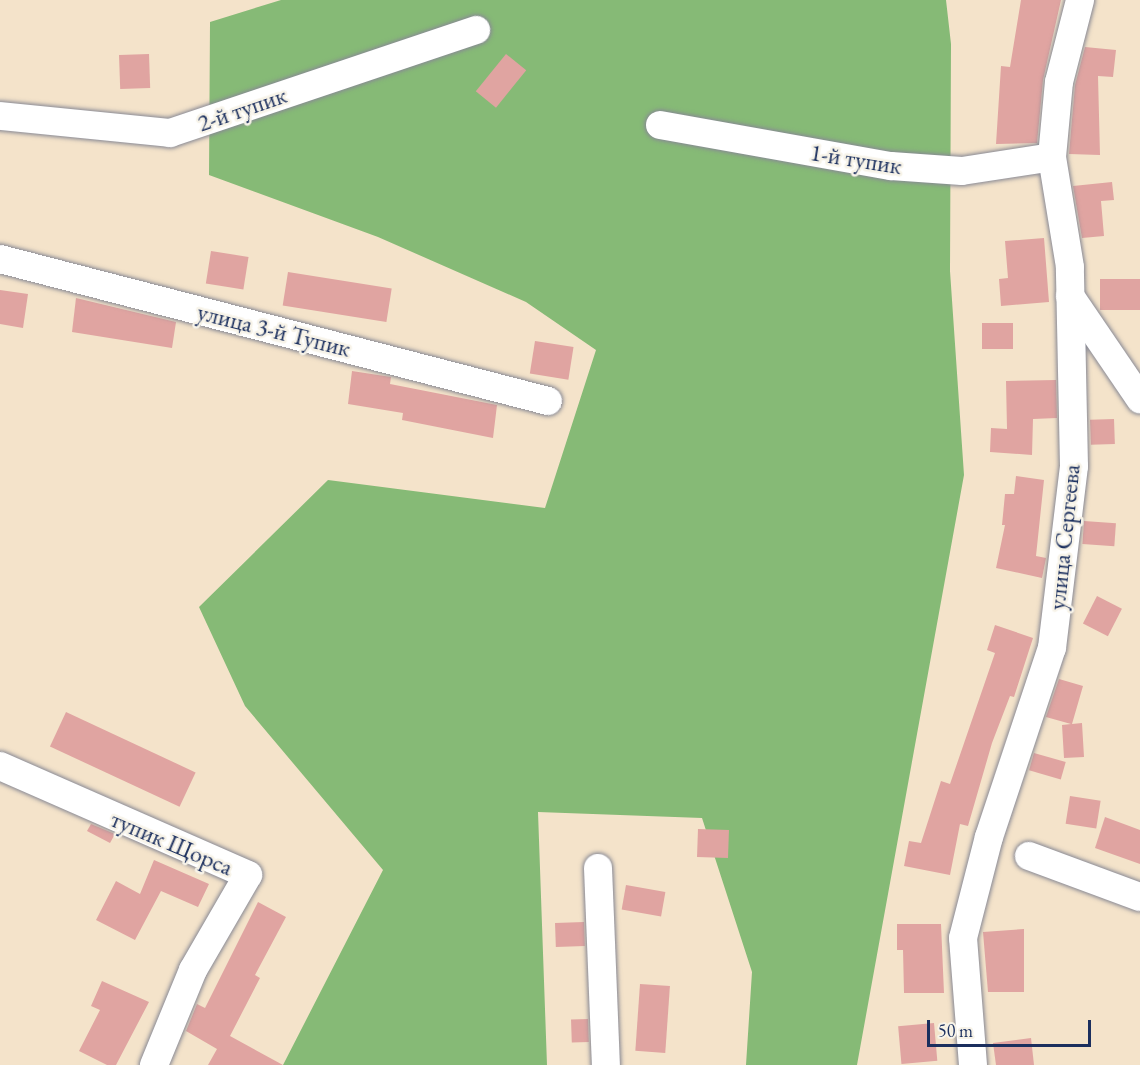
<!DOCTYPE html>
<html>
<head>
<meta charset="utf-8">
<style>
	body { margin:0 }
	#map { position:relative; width:1140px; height:1065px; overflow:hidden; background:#f4e3ca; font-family:"EB Garamond",serif }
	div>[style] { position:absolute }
	.forest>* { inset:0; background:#86ba76 }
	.building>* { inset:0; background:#e0a4a1; transform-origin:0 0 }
	.roads { filter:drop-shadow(0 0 2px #888994) drop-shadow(0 0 2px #888994) }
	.minor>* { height:28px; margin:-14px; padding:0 14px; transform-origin:14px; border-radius:14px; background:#fff }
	span { translate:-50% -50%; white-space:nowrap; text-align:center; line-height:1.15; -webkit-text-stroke:5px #f7f3e8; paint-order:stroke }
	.street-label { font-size:24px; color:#1b2f5e }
	.scale { position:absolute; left:927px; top:1020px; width:164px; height:27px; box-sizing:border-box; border:3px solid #1b2f5e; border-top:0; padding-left:8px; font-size:18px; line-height:21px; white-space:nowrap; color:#1b2f5e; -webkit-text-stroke:4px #f7f3e8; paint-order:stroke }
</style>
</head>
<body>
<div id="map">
	<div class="forest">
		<div style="clip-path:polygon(281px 0,946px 0,951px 44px,950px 271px,964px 475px,857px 1065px,746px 1065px,752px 972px,702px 818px,538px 812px,547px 1065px,283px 1065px,383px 870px,245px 706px,199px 607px,328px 480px,545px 508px,596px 350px,526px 302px,378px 237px,209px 175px,210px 22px)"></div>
	</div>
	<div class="building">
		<div style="clip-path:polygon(1021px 0,1061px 0,1043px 80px,1037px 143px,996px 144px,1001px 66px,1010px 67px)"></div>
		<div style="clip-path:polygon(1085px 47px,1116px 50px,1113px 77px,1098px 76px,1100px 155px,1069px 154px,1075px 85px)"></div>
		<div style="left:149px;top:54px;width:34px;height:30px;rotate:88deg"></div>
		<div style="left:506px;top:54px;width:26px;height:48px;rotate:39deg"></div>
		<div style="clip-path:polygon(1112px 182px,1114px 200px,1101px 201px,1104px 236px,1082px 238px,1073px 186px)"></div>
		<div style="clip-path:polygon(1044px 238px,1049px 302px,1001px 306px,999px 279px,1008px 278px,1005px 241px)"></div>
		<div style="left:211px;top:251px;width:38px;height:33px;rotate:9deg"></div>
		<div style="left:288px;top:272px;width:105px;height:34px;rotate:9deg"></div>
		<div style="left:1140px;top:279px;width:31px;height:40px;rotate:90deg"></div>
		<div style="clip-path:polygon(0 290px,28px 294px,23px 328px,0 324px)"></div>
		<div style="clip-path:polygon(76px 298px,176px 322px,172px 348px,72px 332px)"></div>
		<div style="left:982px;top:323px;width:31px;height:26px"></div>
		<div style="left:535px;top:341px;width:39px;height:33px;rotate:9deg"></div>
		<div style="clip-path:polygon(352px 371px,391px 377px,390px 384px,497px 405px,493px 438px,402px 420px,403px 413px,348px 404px)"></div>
		<div style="clip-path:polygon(1056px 380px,1057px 418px,1033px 419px,1032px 455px,990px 452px,991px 428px,1007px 429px,1006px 381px)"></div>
		<div style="left:1114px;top:419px;width:25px;height:24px;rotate:88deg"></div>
		<div style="clip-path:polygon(1016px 476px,1044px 480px,1036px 556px,1046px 558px,1042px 578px,996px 568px,1005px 525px,1002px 525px,1005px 494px,1014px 494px)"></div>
		<div style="left:1084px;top:521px;width:32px;height:23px;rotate:4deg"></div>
		<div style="left:1097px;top:596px;width:28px;height:31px;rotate:27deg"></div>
		<div style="clip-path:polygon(995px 625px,1033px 638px,1014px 697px,1010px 696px,992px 743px,968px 826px,960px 824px,950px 875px,904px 866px,909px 841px,921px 843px,941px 781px,950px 784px,995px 653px,987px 650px)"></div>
		<div style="clip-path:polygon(1059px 679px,1083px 686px,1072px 724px,1082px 723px,1084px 757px,1064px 758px,1062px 725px,1071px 724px,1046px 717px)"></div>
		<div style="left:66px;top:712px;width:143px;height:38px;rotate:25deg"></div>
		<div style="left:1034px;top:753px;width:33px;height:18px;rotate:16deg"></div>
		<div style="left:1070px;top:796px;width:31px;height:28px;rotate:9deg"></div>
		<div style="clip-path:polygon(1105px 817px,1140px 830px,1140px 864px,1095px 848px)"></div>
		<div style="clip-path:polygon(91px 824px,115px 834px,110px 843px,87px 831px)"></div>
		<div style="left:698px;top:829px;width:31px;height:28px;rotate:2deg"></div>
		<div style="clip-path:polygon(154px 860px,209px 884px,198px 907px,161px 891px,135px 940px,96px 920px,116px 881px,140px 894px)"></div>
		<div style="left:626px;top:885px;width:40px;height:25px;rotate:10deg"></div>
		<div style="clip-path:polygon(258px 902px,286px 917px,255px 975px,260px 978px,230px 1036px,283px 1065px,208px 1065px,217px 1049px,186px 1031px,197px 1004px,205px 1008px)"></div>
		<div style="left:584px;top:922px;width:24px;height:29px;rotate:88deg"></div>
		<div style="clip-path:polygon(897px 924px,941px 924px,944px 993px,904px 993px,903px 950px,897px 950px)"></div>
		<div style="clip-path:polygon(1024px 929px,1024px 992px,988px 992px,983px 932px)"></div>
		<div style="clip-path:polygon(102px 981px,149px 1002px,116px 1065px,107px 1065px,79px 1051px,100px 1010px,91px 1006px)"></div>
		<div style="left:640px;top:984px;width:30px;height:67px;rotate:4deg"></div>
		<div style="left:588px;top:1019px;width:23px;height:17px;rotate:88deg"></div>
		<div style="left:934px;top:1023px;width:38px;height:36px;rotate:85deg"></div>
		<div style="clip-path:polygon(1031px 1038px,1034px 1065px,996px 1065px,993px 1043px)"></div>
	</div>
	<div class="roads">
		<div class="minor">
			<div style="left:0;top:116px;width:171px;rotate:5.7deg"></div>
			<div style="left:170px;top:133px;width:323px;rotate:-18.6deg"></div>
			<div style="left:660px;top:125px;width:235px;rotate:10.1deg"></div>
			<div style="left:891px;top:166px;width:71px;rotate:4deg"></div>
			<div style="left:962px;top:171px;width:91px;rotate:-8.8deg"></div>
			<div style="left:0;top:259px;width:566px;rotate:14.53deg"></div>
			<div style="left:1070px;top:296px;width:125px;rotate:55.8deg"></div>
			<div style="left:0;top:766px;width:271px;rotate:23.7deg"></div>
			<div style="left:248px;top:875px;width:110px;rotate:120.1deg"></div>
			<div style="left:193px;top:970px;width:103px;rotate:112.3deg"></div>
			<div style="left:1029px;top:856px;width:118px;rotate:20.3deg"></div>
			<div style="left:598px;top:868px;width:197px;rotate:87.7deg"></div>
			<div style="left:973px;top:1065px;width:127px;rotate:-94.5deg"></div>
			<div style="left:963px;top:938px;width:104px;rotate:-75.6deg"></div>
			<div style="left:989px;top:837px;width:199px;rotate:-71.6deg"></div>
			<div style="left:1052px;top:648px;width:183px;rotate:-83.1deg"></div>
			<div style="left:1074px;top:466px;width:199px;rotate:-91.2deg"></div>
			<div style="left:1070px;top:267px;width:111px;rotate:-99.3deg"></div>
			<div style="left:1052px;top:157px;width:75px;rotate:-84.7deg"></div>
			<div style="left:1059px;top:82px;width:85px;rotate:-75.6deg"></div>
		</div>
	</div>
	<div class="street-label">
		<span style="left:242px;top:109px;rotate:-19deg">2-й тупик</span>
		<span style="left:856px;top:159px;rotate:9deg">1-й тупик</span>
		<span style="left:274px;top:330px;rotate:14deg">улица 3-й Тупик</span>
		<span style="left:1064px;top:537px;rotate:-84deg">улица Сергеева</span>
		<span style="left:172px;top:843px;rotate:23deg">тупик Щорса</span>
	</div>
	<div class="scale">50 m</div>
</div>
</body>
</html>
